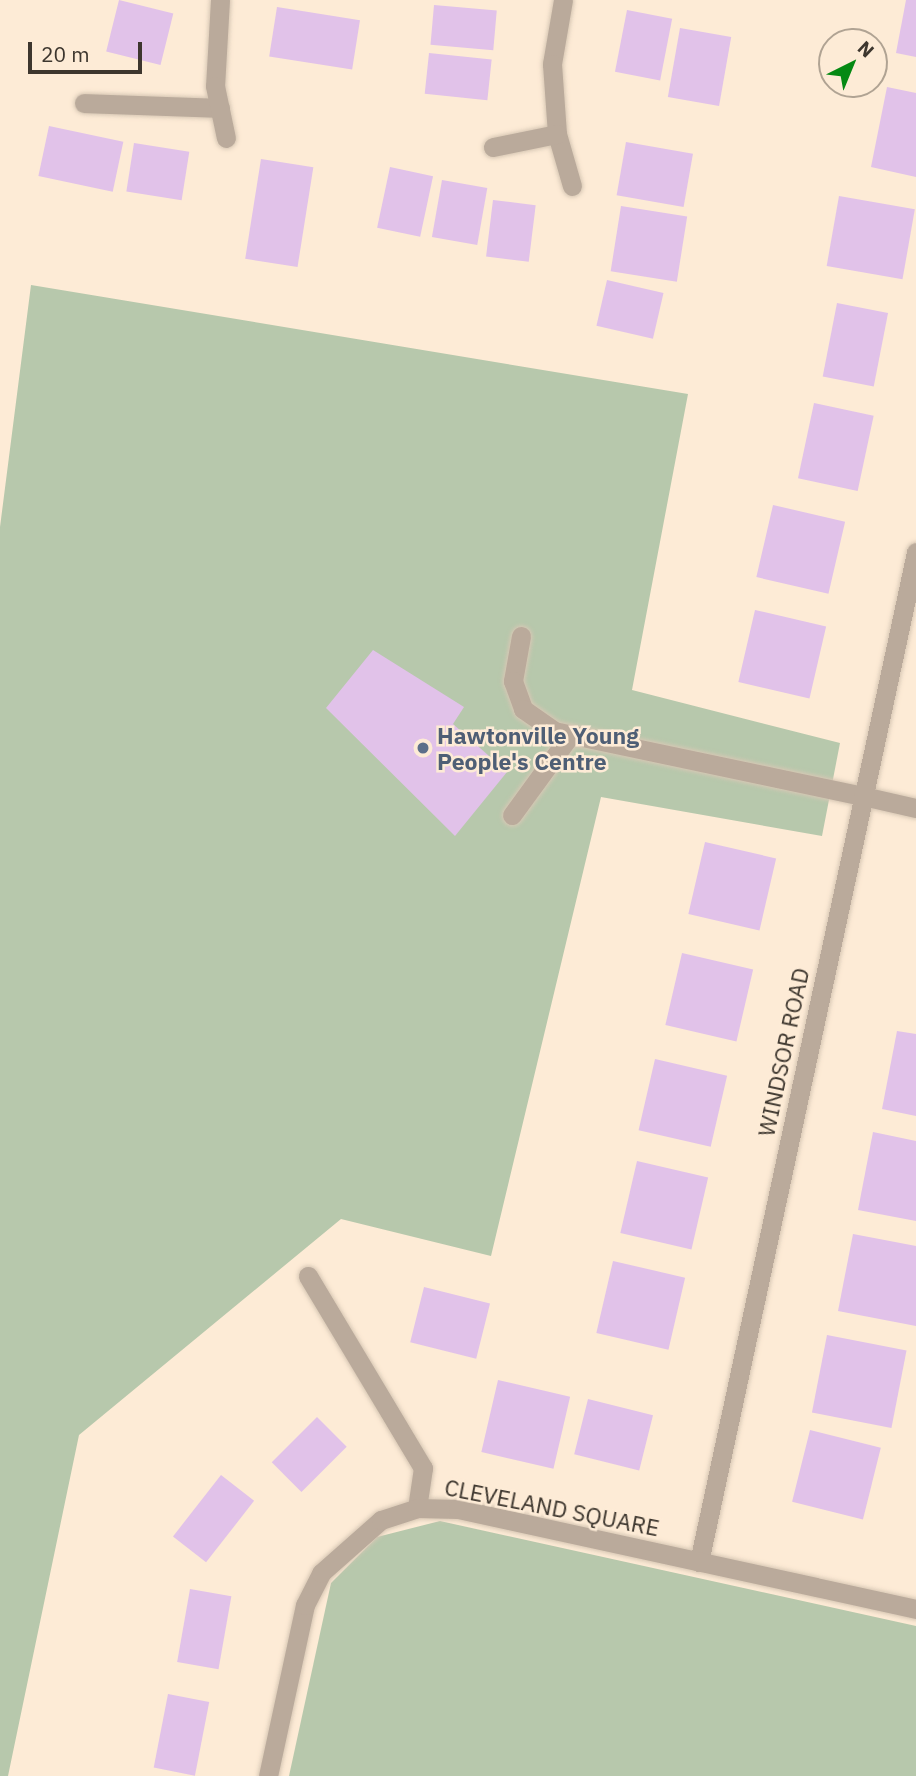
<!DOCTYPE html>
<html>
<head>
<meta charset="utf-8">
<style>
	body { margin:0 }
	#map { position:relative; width:916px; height:1776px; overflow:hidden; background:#fdebd6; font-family:"IBM Plex Sans",sans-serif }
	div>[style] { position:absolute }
	.green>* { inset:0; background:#b7c8ac }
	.building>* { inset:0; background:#e1c2e9; transform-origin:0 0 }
	.roads { filter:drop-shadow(0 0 2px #d7c7b4) drop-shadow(0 0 2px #d7c7b4) }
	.service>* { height:19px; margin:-9.5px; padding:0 9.5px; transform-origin:9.5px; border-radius:9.5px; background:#baaa9b }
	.minor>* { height:19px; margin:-9.5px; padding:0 9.5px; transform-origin:9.5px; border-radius:9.5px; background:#baaa9b }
	.dots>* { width:19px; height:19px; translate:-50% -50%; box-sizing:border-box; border:4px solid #fdebd6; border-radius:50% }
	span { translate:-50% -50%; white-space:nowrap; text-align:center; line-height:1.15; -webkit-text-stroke:5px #fdebd6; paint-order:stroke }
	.service-label { font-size:23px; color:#4e5e75; font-weight:700 }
	.left { translate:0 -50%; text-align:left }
	.street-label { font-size:23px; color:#3d362e }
	.north { position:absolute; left:818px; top:28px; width:70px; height:70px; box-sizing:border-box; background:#fdebd6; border:2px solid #b0a393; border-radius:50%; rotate:43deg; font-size:19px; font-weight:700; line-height:28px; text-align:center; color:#3d362e }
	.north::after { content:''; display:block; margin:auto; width:24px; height:32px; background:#058913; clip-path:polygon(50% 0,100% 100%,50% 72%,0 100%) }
	.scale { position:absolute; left:28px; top:42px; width:114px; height:32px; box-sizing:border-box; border:4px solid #3d362e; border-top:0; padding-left:9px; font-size:21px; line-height:24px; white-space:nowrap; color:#3d362e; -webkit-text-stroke:5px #fdebd6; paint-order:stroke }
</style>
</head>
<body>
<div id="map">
	<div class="green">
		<div style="clip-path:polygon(31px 285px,688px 394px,632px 690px,840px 743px,822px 836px,601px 797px,491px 1256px,341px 1219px,79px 1435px,8px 1776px,0 1776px,0 527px)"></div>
		<div style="clip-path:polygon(440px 1521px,916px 1626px,916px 1776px,289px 1776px,331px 1583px,377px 1537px)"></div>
	</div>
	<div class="building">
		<div style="left:119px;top:0;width:56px;height:53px;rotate:14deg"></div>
		<div style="clip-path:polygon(906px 0,916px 0,916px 57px,896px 53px)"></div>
		<div style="left:434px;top:5px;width:63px;height:40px;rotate:5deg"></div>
		<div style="left:277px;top:7px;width:84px;height:50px;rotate:9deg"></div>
		<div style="left:627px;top:10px;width:46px;height:63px;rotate:11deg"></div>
		<div style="left:680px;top:28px;width:52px;height:70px;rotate:10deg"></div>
		<div style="left:429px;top:53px;width:63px;height:41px;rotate:6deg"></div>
		<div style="clip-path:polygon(887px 87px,916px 93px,916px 177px,871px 167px)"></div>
		<div style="left:49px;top:126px;width:76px;height:51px;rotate:12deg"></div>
		<div style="left:626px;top:142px;width:68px;height:54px;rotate:10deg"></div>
		<div style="left:134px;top:143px;width:56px;height:49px;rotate:9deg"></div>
		<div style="left:261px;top:159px;width:53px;height:101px;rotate:9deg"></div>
		<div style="left:390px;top:167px;width:44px;height:62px;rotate:12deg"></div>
		<div style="left:442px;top:180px;width:46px;height:58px;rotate:10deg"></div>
		<div style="left:839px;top:196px;width:77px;height:71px;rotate:10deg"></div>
		<div style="left:493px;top:200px;width:43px;height:57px;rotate:7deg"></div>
		<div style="left:621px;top:206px;width:67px;height:66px;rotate:9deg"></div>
		<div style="left:607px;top:280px;width:58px;height:47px;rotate:13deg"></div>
		<div style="left:837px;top:303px;width:52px;height:75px;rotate:11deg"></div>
		<div style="left:814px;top:403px;width:61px;height:77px;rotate:12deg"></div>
		<div style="left:773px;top:505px;width:74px;height:74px;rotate:13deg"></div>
		<div style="left:755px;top:610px;width:73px;height:74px;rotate:13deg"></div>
		<div style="clip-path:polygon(373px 650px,464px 707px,453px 724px,507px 772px,455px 836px,326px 708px)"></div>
		<div style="left:705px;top:842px;width:73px;height:74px;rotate:13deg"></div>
		<div style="left:682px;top:953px;width:73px;height:74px;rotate:13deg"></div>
		<div style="clip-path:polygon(897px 1031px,916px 1034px,916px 1116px,882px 1109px)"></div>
		<div style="left:655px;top:1059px;width:74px;height:73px;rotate:13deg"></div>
		<div style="clip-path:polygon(873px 1132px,916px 1141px,916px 1221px,858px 1210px)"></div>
		<div style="left:637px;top:1161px;width:73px;height:74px;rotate:13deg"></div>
		<div style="clip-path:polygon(853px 1234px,916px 1246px,916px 1326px,838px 1311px)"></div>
		<div style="left:613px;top:1261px;width:74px;height:74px;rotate:13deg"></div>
		<div style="left:424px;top:1287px;width:68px;height:57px;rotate:14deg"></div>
		<div style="left:827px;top:1335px;width:81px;height:79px;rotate:11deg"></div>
		<div style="left:498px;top:1380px;width:74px;height:74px;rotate:13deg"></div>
		<div style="left:588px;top:1399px;width:67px;height:57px;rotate:14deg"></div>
		<div style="left:317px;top:1417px;width:42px;height:64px;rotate:45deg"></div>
		<div style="left:810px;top:1430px;width:73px;height:74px;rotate:14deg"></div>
		<div style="left:221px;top:1475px;width:42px;height:78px;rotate:38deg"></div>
		<div style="left:190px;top:1589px;width:42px;height:74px;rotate:10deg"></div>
		<div style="left:168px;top:1694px;width:42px;height:75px;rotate:11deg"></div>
	</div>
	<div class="roads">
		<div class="service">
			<div style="left:84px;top:103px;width:136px;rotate:2.1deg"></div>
			<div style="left:521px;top:636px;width:46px;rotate:100.1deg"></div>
			<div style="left:513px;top:681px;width:30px;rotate:70deg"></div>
			<div style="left:523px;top:709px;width:38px;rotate:35deg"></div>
			<div style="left:554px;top:731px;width:316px;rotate:11.9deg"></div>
			<div style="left:512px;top:815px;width:100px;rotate:-53.9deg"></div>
			<div style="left:308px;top:1276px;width:224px;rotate:59.1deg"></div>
			<div style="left:423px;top:1468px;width:40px;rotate:98.5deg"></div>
		</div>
		<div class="minor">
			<div style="left:220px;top:0;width:86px;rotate:93.3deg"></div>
			<div style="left:215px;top:86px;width:53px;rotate:78.1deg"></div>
			<div style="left:563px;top:0;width:65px;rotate:99.8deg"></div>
			<div style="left:552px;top:64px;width:70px;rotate:85.9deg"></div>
			<div style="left:557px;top:134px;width:54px;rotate:73.9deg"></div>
			<div style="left:493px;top:147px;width:65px;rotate:-11.5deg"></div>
			<div style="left:863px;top:796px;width:54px;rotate:12.8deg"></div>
			<div style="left:699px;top:1562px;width:1033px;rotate:-77.87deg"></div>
			<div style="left:268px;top:1776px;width:175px;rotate:-77.8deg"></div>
			<div style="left:305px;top:1605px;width:36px;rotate:-63deg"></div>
			<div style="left:321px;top:1573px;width:80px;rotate:-41.5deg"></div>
			<div style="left:381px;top:1520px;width:38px;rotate:-18deg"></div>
			<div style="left:417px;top:1508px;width:41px;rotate:1.4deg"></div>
			<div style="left:458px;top:1509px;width:469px;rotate:12.3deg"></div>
		</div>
	</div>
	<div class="dots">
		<div style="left:423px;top:748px;background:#5c6f8a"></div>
	</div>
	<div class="service-label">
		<span class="left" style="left:437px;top:748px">Hawtonville Young<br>People's Centre</span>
	</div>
	<div class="street-label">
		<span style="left:783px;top:1052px;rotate:-78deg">WINDSOR ROAD</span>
		<span style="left:552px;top:1507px;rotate:11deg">CLEVELAND SQUARE</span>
	</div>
	<div class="north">N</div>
	<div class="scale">20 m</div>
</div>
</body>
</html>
